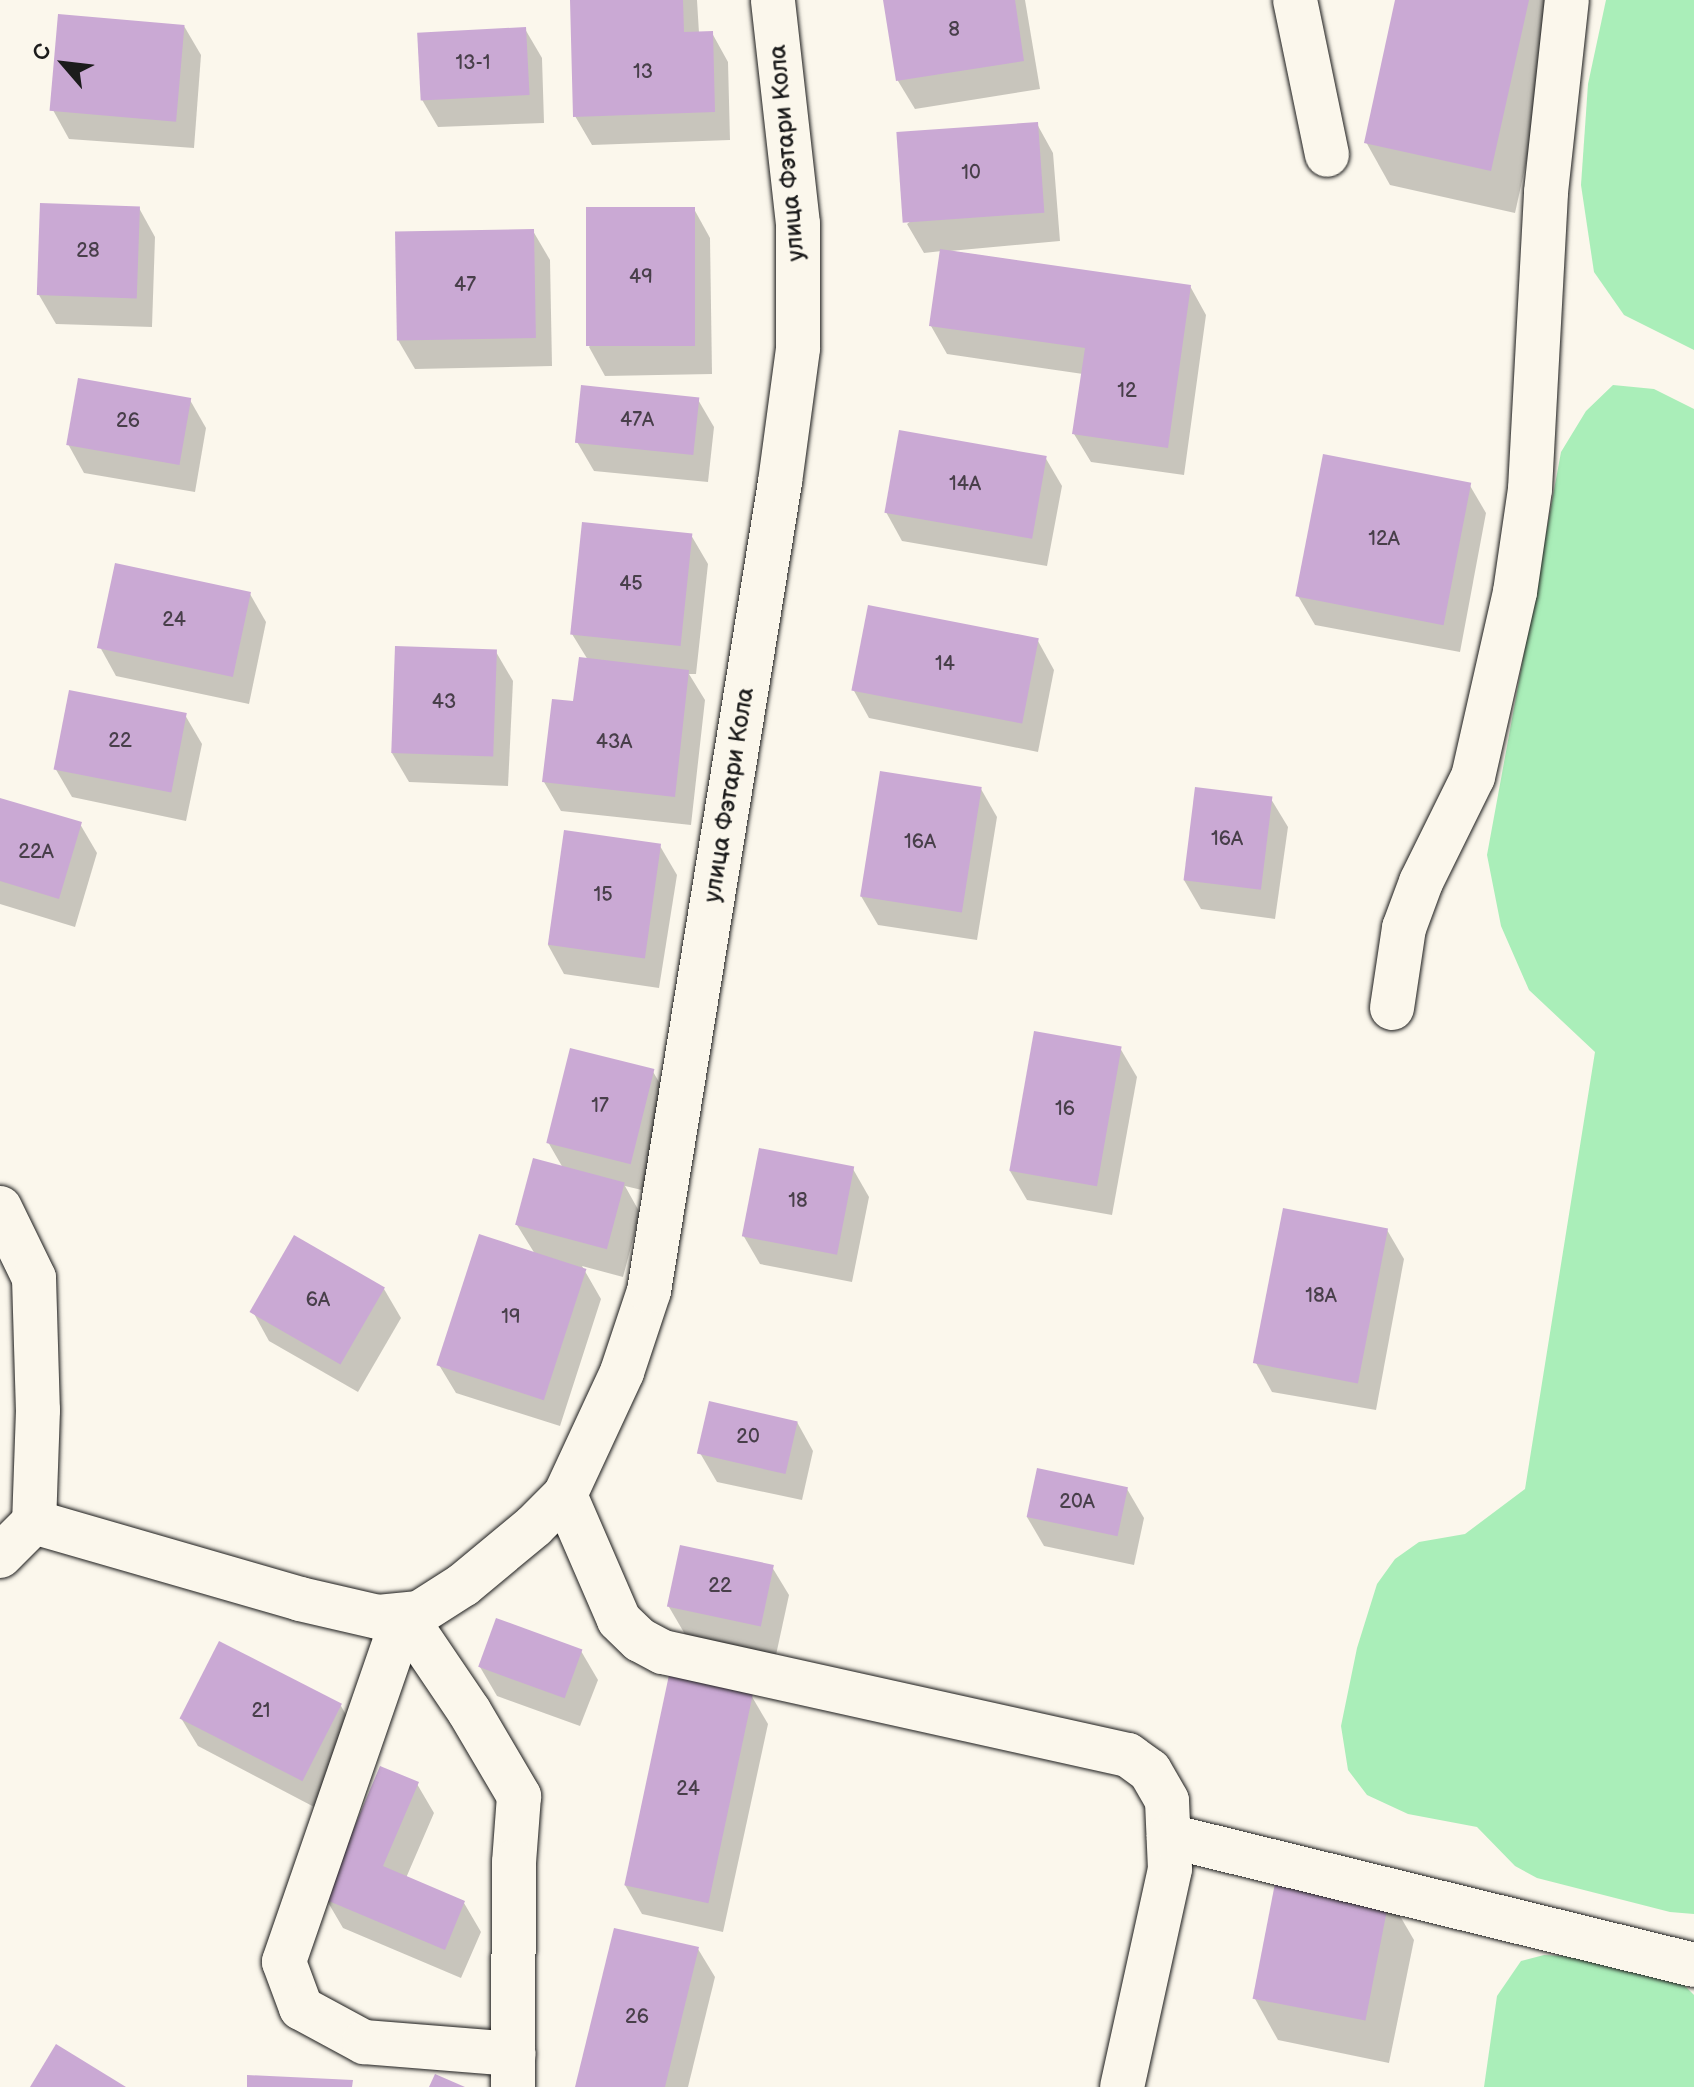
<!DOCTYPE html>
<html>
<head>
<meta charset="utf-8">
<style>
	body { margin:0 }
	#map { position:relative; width:1694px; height:2087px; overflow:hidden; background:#fbf7ec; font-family:"Balsamiq Sans",sans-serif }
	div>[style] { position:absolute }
	.green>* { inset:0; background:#aaeeb9 }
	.shadow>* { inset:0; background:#0003 }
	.building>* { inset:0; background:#caa9d4; transform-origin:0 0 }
	.roads { filter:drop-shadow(0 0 2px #1c1c1c) drop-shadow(0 0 2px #1c1c1c) }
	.minor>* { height:44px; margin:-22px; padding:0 22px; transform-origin:22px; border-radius:22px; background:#fbf7ec }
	span { translate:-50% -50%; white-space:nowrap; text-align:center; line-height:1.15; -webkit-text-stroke:6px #fbf7ec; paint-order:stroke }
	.number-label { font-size:20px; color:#483f4a }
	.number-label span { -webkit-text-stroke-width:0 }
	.street-label { font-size:24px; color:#1c1c1c }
	.north { position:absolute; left:24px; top:24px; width:80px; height:80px; -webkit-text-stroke:6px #fbf7ec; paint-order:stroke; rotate:298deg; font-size:22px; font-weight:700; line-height:32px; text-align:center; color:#1c1c1c }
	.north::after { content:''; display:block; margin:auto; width:28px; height:36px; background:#1c1c1c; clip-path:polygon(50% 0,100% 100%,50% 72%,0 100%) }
</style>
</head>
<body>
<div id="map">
	<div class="green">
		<div style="clip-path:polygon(1606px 0,1694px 0,1694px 350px,1624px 315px,1594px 272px,1581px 185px,1588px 84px)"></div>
		<div style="clip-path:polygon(1613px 385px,1654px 389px,1694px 409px,1694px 1914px,1670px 1912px,1537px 1878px,1515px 1866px,1477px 1827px,1408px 1814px,1367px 1795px,1348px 1770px,1341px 1726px,1357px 1648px,1377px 1584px,1395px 1559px,1419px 1542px,1465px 1534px,1525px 1489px,1595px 1052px,1529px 990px,1501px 926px,1487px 855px,1561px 452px,1586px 411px)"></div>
		<div style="clip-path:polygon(1544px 1955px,1581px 1957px,1674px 1975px,1694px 1995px,1694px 2087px,1484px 2087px,1497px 1996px,1521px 1961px)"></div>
	</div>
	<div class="shadow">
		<div style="clip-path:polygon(572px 0,697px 0,699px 33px,712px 33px,728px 62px,730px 140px,592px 145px,575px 116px)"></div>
		<div style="clip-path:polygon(885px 0,1025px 0,1040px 89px,915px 109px,898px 81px)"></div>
		<div style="clip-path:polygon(1398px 0,1562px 0,1515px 213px,1390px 185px,1366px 142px)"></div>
		<div style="clip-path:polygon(184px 26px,201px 55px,194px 148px,69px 139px,53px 110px)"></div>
		<div style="clip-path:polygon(525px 29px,542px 58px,544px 123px,438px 127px,421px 98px)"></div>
		<div style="clip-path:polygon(1037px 124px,1053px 153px,1060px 241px,950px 251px,1190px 286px,1206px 315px,1184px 475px,1091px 462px,1074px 434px,1083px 374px,947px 354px,931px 326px,942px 251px,924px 253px,907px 224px)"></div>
		<div style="clip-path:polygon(139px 208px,155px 237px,152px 327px,56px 324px,39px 295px)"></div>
		<div style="clip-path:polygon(694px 209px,710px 238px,712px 374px,605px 376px,589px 347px)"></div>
		<div style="clip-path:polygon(533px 231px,550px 260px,552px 366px,415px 369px,398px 340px)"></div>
		<div style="clip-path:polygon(697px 398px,714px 427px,708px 482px,594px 471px,577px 442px)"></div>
		<div style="clip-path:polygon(190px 400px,206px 428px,195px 492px,84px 473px,68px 444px)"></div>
		<div style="clip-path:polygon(1045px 457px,1062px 486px,1047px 566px,902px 541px,886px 512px)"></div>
		<div style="clip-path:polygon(1469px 484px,1486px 513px,1460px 652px,1315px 625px,1298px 596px)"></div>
		<div style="clip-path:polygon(691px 535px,708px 564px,696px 674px,689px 674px,705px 700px,691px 825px,561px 811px,544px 782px,588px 660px,572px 634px)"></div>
		<div style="clip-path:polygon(250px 594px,266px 622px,249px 704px,116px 676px,100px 647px)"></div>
		<div style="clip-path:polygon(1038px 641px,1054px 670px,1038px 752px,869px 718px,853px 689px)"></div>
		<div style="clip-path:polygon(496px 652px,513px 681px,508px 786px,409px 782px,392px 753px)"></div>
		<div style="clip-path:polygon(185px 715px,202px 744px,186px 821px,72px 797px,55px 768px)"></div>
		<div style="clip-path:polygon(981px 789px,997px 817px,977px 940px,878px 925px,861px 896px)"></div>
		<div style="clip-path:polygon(1271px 799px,1288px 827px,1275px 919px,1201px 909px,1184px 880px)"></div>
		<div style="clip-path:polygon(0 800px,80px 824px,97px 853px,75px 927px,0 904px)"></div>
		<div style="clip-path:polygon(660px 846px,677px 875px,659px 988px,564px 974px,548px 945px)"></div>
		<div style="clip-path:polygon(1120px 1048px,1137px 1077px,1112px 1215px,1027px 1200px,1010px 1171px)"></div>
		<div style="clip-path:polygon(652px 1070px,669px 1099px,646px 1191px,625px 1186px,640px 1213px,623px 1277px,582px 1266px,601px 1299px,560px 1426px,456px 1393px,439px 1365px,535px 1254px,517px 1225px,563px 1168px,548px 1142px)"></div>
		<div style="clip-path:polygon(853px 1169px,869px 1197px,852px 1282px,760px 1264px,743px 1235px)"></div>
		<div style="clip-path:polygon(1387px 1230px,1404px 1259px,1376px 1410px,1272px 1392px,1256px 1363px)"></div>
		<div style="clip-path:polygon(384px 1289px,401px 1318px,358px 1392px,269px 1341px,253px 1312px)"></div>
		<div style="clip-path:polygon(797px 1422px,813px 1451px,802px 1500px,717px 1482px,700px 1453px)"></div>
		<div style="clip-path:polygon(1127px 1489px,1144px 1518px,1134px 1565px,1044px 1546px,1027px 1517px)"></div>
		<div style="clip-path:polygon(772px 1567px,789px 1595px,776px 1655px,686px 1636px,669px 1607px)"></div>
		<div style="clip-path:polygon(581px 1651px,598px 1680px,580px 1726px,497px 1696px,480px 1667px)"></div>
		<div style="clip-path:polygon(751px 1695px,768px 1724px,723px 1932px,642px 1914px,625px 1885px)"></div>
		<div style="clip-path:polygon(341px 1706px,357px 1734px,318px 1809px,198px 1746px,181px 1718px)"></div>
		<div style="clip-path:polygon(417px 1784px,434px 1813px,406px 1878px,464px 1903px,481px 1932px,461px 1978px,343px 1928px,326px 1899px)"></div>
		<div style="clip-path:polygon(1389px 1897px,1414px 1940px,1389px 2063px,1278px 2040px,1254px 1997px)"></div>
		<div style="clip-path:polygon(698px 1949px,715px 1977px,688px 2087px,577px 2087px)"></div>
	</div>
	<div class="building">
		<div style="clip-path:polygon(570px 0,683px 0,684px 32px,713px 31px,715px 112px,573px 117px)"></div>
		<div style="clip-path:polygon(883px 0,1015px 0,1024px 61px,896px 81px)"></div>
		<div style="clip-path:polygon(1395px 0,1529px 0,1491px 171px,1364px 143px)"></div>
		<div style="left:58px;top:14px;width:127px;height:97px;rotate:5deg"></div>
		<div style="left:526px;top:27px;width:68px;height:109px;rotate:87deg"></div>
		<div style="left:1038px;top:122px;width:91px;height:142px;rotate:86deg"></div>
		<div style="left:40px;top:203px;width:100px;height:92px;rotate:2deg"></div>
		<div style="left:695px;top:207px;width:139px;height:109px;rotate:90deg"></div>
		<div style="left:534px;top:229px;width:109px;height:139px;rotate:89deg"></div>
		<div style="clip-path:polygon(940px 249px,1191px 285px,1168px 448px,1072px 434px,1085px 348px,929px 326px)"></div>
		<div style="left:78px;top:378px;width:115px;height:68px;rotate:10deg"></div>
		<div style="left:581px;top:385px;width:119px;height:58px;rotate:6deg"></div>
		<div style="left:899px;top:430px;width:150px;height:84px;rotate:10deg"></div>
		<div style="left:1323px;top:454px;width:151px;height:145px;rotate:11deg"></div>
		<div style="left:582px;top:522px;width:111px;height:113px;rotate:6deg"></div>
		<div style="left:115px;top:563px;width:139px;height:87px;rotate:12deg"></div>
		<div style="left:868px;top:605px;width:174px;height:87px;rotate:11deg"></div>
		<div style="left:395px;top:646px;width:102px;height:107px;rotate:2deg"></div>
		<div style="clip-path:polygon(579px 657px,689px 670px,675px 797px,542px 782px,552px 699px,573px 701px)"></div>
		<div style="left:69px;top:690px;width:120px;height:81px;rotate:11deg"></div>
		<div style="left:880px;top:771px;width:103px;height:127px;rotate:9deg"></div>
		<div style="left:1195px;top:787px;width:78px;height:94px;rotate:7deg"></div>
		<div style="clip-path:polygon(0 798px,82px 822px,59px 899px,0 881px)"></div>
		<div style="left:564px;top:830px;width:98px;height:116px;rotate:8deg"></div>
		<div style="left:1034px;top:1031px;width:89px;height:142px;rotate:10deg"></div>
		<div style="left:570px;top:1048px;width:87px;height:98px;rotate:14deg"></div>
		<div style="left:759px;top:1148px;width:97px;height:90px;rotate:11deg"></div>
		<div style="left:533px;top:1158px;width:95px;height:69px;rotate:15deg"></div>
		<div style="left:1283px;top:1208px;width:107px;height:158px;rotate:11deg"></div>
		<div style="left:479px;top:1234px;width:113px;height:138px;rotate:18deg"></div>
		<div style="left:294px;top:1235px;width:105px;height:89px;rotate:30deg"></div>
		<div style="left:709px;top:1401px;width:91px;height:54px;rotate:13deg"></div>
		<div style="left:1037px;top:1468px;width:93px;height:50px;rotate:12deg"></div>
		<div style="left:680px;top:1545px;width:96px;height:63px;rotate:12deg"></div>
		<div style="left:496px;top:1618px;width:92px;height:52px;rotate:20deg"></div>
		<div style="left:219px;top:1641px;width:138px;height:87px;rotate:27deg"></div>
		<div style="left:669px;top:1675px;width:86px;height:215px;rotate:12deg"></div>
		<div style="clip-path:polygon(380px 1766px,419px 1782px,383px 1866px,465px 1901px,445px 1950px,324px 1899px)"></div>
		<div style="left:1277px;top:1873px;width:115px;height:128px;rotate:11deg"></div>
		<div style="clip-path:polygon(614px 1928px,699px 1947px,665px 2087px,575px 2087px)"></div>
		<div style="clip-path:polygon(56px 2044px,126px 2087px,30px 2087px)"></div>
		<div style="clip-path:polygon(435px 2074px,465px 2087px,429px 2087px)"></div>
		<div style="clip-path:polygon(247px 2075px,353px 2080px,352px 2087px,247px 2087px)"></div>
	</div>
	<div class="roads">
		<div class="minor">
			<div style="left:1295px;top:0;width:158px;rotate:78.3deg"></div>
			<div style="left:1392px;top:1008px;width:81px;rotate:-81.5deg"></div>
			<div style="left:1404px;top:928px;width:49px;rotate:-69.7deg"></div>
			<div style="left:1421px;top:882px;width:117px;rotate:-63.7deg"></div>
			<div style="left:1473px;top:777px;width:190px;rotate:-77.2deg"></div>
			<div style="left:1515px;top:592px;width:104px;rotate:-81.7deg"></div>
			<div style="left:1530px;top:489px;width:297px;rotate:-86.9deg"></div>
			<div style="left:1546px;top:192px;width:193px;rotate:-83.8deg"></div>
			<div style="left:0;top:1208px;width:78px;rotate:64.1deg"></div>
			<div style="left:34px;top:1278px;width:132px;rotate:88.3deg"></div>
			<div style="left:38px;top:1410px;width:112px;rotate:92deg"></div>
			<div style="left:34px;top:1522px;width:48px;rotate:135deg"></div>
			<div style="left:565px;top:1495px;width:136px;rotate:66.6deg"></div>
			<div style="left:619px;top:1620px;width:29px;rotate:44deg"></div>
			<div style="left:640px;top:1640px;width:26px;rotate:28deg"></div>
			<div style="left:663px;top:1652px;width:476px;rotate:12.5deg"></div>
			<div style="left:1128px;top:1755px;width:27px;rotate:36deg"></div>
			<div style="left:1150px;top:1771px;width:34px;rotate:60deg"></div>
			<div style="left:1167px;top:1801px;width:68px;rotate:87.5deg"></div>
			<div style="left:1170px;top:1869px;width:223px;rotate:102.4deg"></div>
			<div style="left:34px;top:1522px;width:277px;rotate:16.1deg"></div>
			<div style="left:300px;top:1599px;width:80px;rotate:13deg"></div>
			<div style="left:378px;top:1617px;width:41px;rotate:-5.6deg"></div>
			<div style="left:419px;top:1613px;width:52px;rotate:-32.5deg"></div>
			<div style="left:463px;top:1585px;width:92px;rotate:-39.7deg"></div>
			<div style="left:534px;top:1526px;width:44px;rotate:-45deg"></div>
			<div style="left:565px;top:1495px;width:136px;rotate:-65.1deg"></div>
			<div style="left:622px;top:1372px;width:85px;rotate:-71.6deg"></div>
			<div style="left:649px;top:1291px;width:820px;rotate:-80.8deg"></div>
			<div style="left:780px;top:482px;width:135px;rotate:-82.3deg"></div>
			<div style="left:798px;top:348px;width:124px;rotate:-90deg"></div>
			<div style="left:798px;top:224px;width:225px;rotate:-96.4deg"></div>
			<div style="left:404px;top:1615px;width:367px;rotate:109.1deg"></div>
			<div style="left:284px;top:1962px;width:49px;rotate:69.7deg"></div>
			<div style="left:301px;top:2008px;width:72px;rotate:28.4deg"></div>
			<div style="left:364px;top:2042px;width:150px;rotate:4.6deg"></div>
			<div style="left:404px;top:1615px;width:116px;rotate:55.9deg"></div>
			<div style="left:469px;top:1711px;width:99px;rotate:59.5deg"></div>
			<div style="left:519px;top:1796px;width:66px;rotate:94.3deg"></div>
			<div style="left:514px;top:1862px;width:225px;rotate:90.3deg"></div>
			<div style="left:1169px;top:1836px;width:541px;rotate:13.8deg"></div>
		</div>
	</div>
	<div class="number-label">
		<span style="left:954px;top:30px">8</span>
		<span style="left:473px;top:63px">13-1</span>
		<span style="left:643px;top:72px">13</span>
		<span style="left:971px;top:173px">10</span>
		<span style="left:88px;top:251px">28</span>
		<span style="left:641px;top:277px">49</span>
		<span style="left:465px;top:285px">47</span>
		<span style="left:1127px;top:391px">12</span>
		<span style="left:637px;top:420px">47А</span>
		<span style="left:128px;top:421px">26</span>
		<span style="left:965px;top:484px">14А</span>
		<span style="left:1384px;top:539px">12А</span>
		<span style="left:631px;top:584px">45</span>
		<span style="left:174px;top:620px">24</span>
		<span style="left:945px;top:664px">14</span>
		<span style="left:444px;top:702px">43</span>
		<span style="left:120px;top:741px">22</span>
		<span style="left:614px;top:742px">43А</span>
		<span style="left:1227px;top:839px">16А</span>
		<span style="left:920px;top:842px">16А</span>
		<span style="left:36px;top:852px">22А</span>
		<span style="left:603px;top:895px">15</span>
		<span style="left:600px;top:1106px">17</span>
		<span style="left:1065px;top:1109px">16</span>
		<span style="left:798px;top:1201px">18</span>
		<span style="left:1321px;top:1296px">18А</span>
		<span style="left:318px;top:1300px">6А</span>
		<span style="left:511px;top:1317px">19</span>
		<span style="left:748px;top:1437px">20</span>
		<span style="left:1077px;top:1502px">20А</span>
		<span style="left:720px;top:1586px">22</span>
		<span style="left:261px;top:1711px">21</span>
		<span style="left:688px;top:1789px">24</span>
		<span style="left:637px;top:2017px">26</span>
	</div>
	<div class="street-label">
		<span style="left:787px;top:153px;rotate:-95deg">улица Фэтари Кола</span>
		<span style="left:729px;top:795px;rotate:-81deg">улица Фэтари Кола</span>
	</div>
	<div class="north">С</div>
</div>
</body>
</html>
